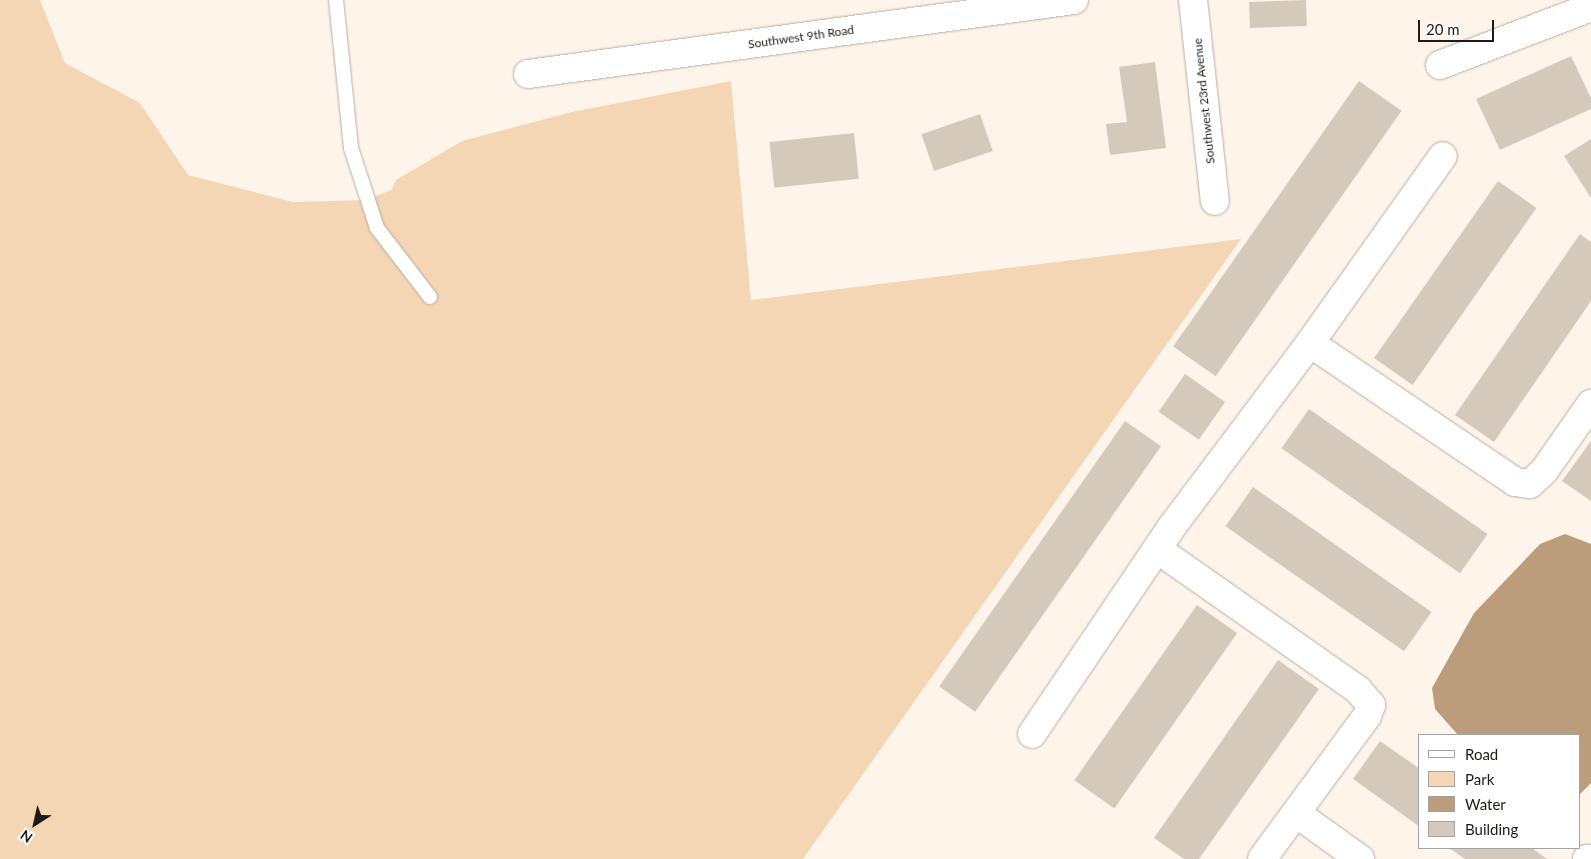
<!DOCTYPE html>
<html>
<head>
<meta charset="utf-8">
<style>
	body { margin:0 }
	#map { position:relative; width:1591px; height:859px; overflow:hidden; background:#fef4ea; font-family:Lato,sans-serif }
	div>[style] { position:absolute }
	.green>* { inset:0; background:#f4d5b4 }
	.water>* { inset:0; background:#bb9d7c }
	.building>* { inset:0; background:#d5c9bc; transform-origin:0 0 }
	.roads { filter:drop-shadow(0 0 1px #baaea2) drop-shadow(0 0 1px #baaea2) }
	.lane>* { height:14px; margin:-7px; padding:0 7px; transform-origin:7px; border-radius:7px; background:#fff }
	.street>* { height:28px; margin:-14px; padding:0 14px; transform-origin:14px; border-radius:14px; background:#fff }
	span { translate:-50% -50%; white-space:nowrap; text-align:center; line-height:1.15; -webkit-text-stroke:4px #fff; paint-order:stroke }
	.street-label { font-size:12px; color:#1f1a16 }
	.legend { position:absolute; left:1418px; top:734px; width:162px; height:115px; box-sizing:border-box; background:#fff; border:1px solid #a5a3a2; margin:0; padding:6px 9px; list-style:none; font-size:15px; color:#1f1a16 }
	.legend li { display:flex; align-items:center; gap:10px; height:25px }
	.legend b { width:25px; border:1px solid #a5a3a2 }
	.north { position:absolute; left:10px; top:799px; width:50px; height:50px; -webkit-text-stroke:4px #fff; paint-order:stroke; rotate:215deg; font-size:14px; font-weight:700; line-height:20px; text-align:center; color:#1f1a16 }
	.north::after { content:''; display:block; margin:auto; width:18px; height:22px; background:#1f1a16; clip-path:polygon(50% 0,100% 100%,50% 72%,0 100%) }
	.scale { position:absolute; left:1418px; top:20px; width:76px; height:22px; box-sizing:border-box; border:2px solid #1f1a16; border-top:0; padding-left:6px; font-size:15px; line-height:18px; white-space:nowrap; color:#1f1a16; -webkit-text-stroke:4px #fff; paint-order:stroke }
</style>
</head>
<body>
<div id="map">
	<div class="green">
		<div style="clip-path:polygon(0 0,40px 0,65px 63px,140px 103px,188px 175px,293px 202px,366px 200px,391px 190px,396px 180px,462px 141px,572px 112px,731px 81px,751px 300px,1241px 239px,803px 859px,0 859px)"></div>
	</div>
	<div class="water">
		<div style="clip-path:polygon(1565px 534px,1591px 544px,1591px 783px,1580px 794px,1580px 735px,1458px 735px,1435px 709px,1432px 688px,1474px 613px,1540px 544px)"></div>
	</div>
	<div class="building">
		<div style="left:1306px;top:0;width:26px;height:57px;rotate:88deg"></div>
		<div style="clip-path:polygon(1571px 56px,1591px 98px,1591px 109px,1500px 150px,1476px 99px)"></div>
		<div style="clip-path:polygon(1155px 62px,1166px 148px,1110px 155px,1106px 124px,1127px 122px,1119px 67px)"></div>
		<div style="left:1359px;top:81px;width:52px;height:324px;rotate:35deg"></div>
		<div style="left:980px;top:114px;width:39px;height:62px;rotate:71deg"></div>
		<div style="left:854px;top:133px;width:46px;height:85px;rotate:84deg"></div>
		<div style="clip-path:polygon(1591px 139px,1591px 198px,1564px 156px)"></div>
		<div style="left:1498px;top:181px;width:47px;height:216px;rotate:35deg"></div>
		<div style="clip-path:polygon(1580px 234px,1591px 242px,1591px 301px,1494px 442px,1455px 415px)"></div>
		<div style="left:1185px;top:374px;width:49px;height:46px;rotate:35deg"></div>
		<div style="left:1309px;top:409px;width:218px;height:48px;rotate:35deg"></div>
		<div style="left:1125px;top:421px;width:44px;height:324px;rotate:35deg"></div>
		<div style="clip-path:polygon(1591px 441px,1591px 501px,1562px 481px)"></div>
		<div style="left:1253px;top:487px;width:218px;height:48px;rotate:35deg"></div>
		<div style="left:1197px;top:605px;width:49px;height:214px;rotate:35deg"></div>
		<div style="clip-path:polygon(1278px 660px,1319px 689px,1199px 859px,1184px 859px,1154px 838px)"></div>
		<div style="clip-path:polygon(1380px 741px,1420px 769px,1420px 827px,1353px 779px)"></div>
		<div style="clip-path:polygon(1449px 848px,1532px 848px,1547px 859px,1465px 859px)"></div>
	</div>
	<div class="roads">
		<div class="lane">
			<div style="left:336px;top:0;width:149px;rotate:84.2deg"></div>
			<div style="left:351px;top:148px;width:84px;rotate:72deg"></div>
			<div style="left:377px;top:228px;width:87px;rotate:52.5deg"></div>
		</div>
		<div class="street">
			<div style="left:1193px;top:0;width:202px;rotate:83.8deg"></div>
			<div style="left:1440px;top:65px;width:162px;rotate:-21deg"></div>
			<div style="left:528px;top:74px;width:551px;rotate:-7.72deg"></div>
			<div style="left:1310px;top:343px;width:248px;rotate:34.1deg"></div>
			<div style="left:1515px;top:482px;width:15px;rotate:8deg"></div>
			<div style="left:1530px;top:484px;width:19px;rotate:-43deg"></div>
			<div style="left:1544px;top:471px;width:82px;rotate:-55deg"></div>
			<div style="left:1157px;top:549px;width:246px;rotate:35deg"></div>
			<div style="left:1358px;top:690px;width:20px;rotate:49deg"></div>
			<div style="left:1371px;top:705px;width:12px;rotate:110deg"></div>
			<div style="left:1367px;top:716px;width:177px;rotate:126.3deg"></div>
			<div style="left:1032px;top:734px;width:249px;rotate:-56deg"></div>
			<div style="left:1171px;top:528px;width:231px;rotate:-53.1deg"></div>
			<div style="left:1310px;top:343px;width:229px;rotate:-54.6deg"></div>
			<div style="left:1296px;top:813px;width:79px;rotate:35.7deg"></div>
			<div style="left:1587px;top:859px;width:4px"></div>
		</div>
	</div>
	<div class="street-label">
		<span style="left:801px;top:37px;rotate:-8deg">Southwest 9th Road</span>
		<span style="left:1204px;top:101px;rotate:-96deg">Southwest 23rd Avenue</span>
	</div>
	<ul class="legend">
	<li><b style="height:6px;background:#fff"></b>Road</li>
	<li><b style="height:14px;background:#f4d5b4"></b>Park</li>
	<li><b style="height:14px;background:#bb9d7c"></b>Water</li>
	<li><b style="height:14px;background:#d5c9bc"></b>Building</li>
	</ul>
	<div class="north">N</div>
	<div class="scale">20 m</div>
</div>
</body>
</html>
